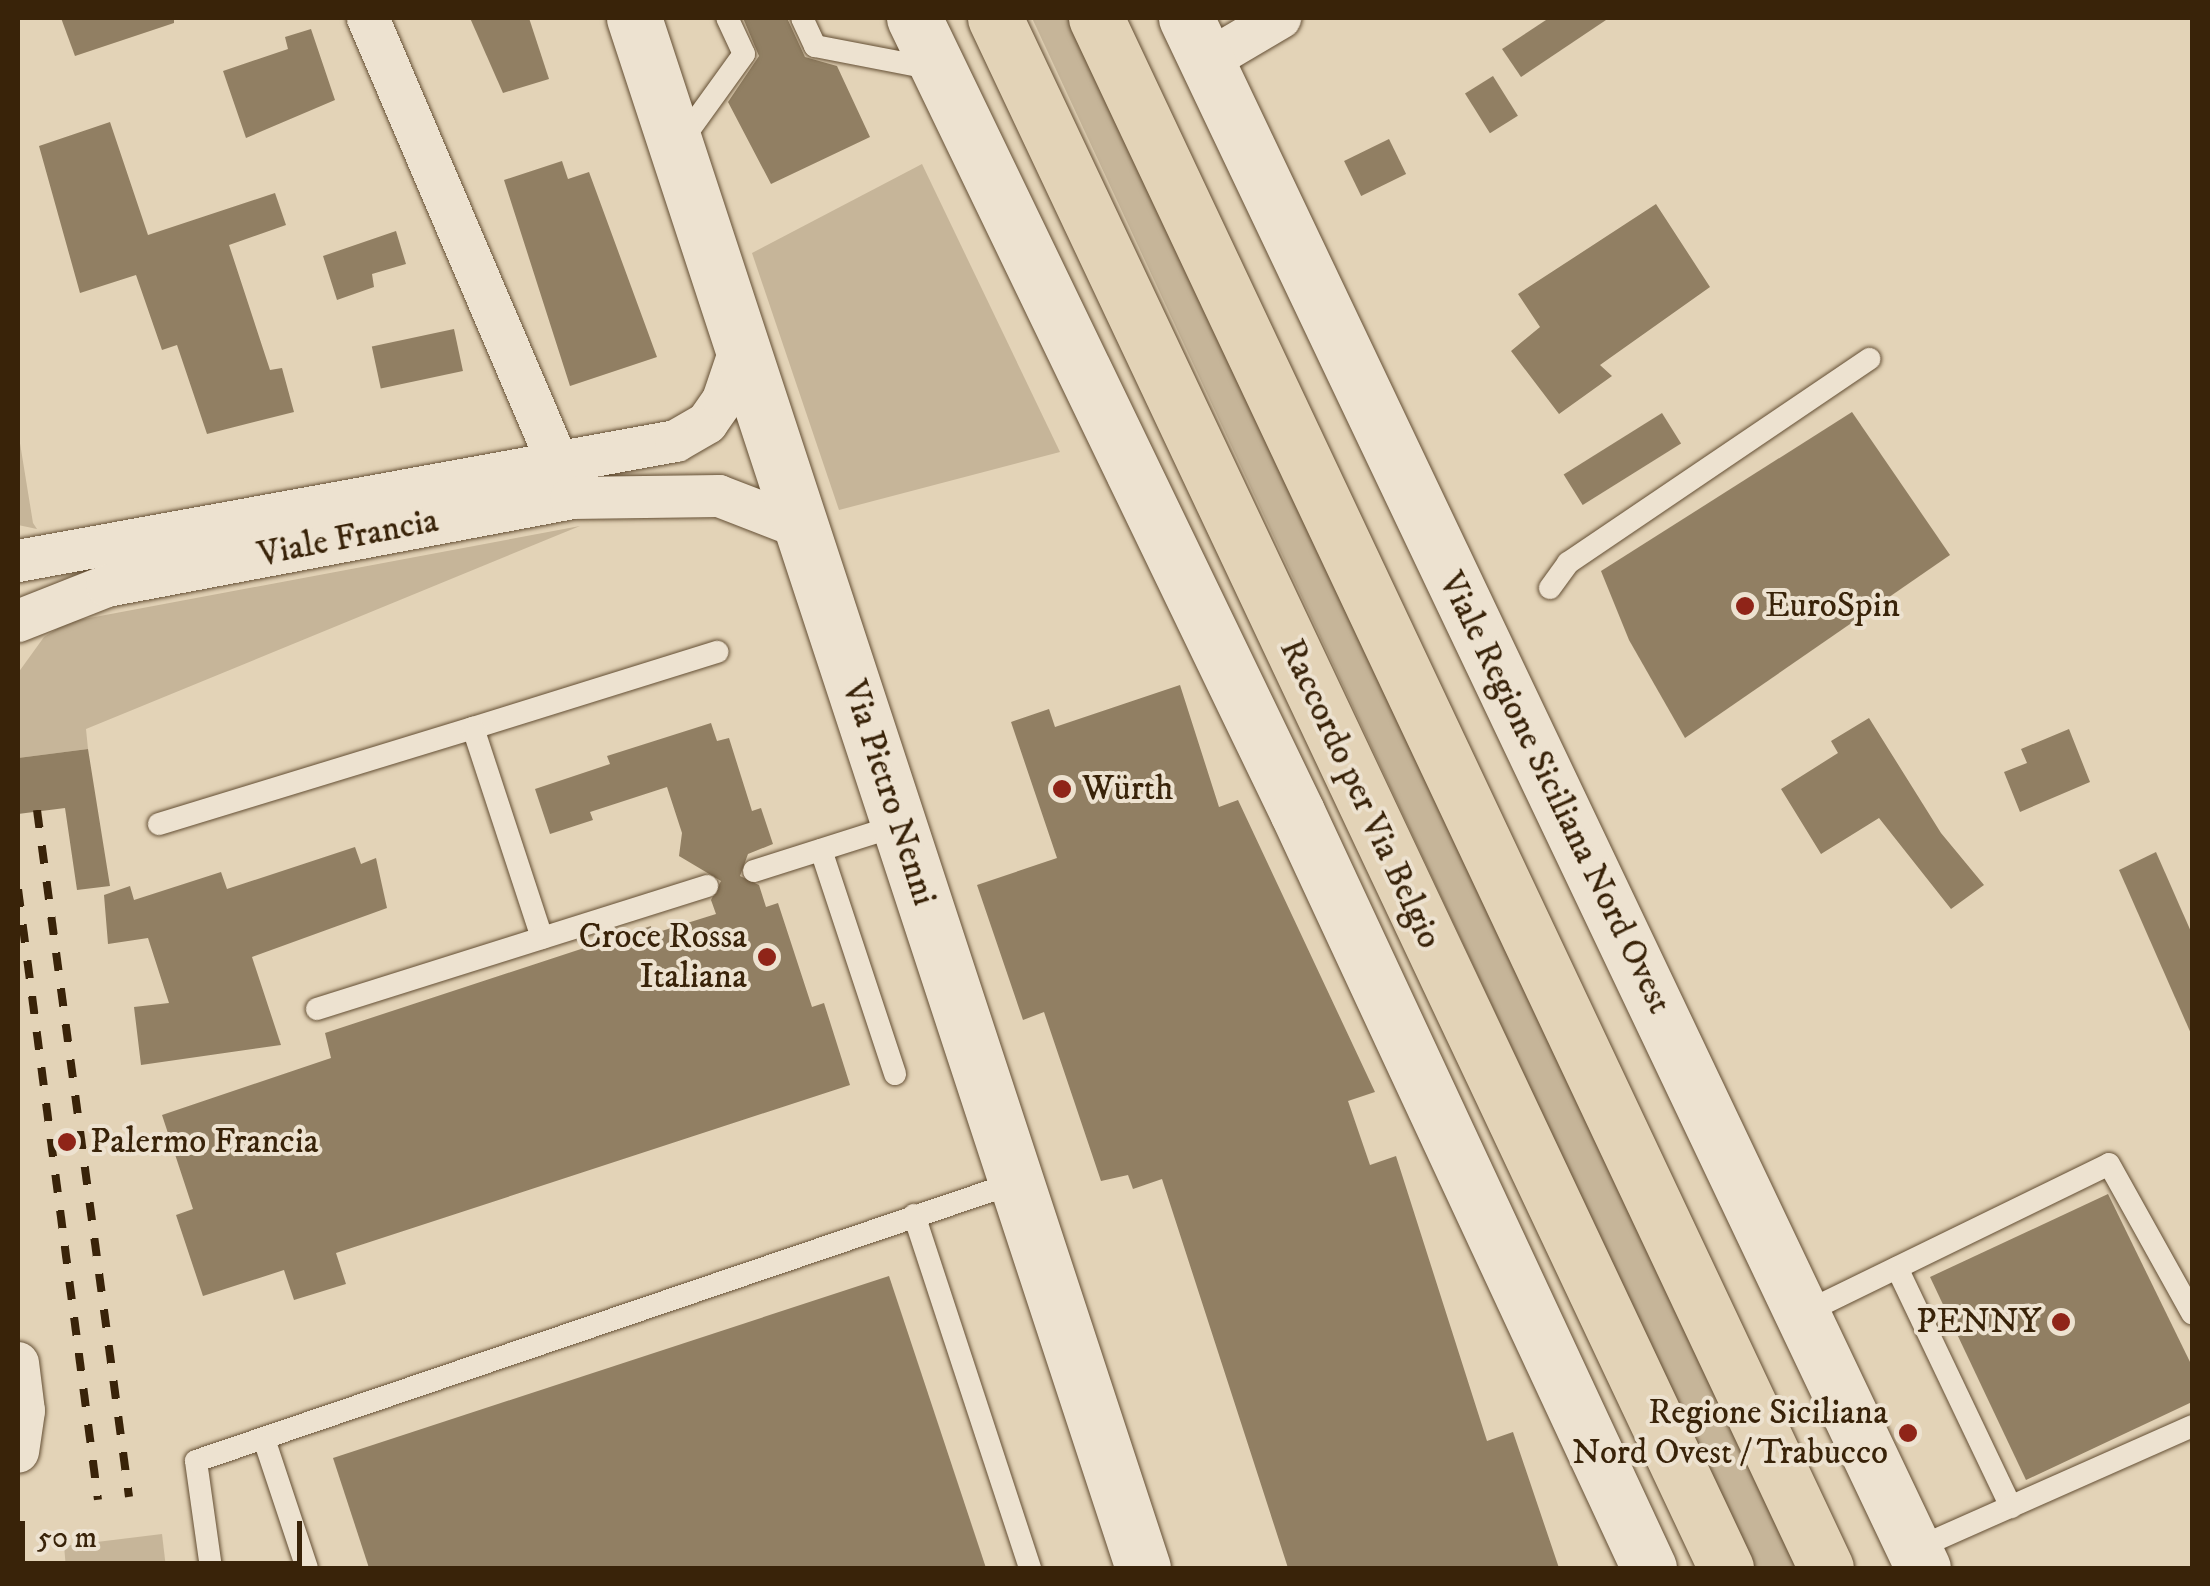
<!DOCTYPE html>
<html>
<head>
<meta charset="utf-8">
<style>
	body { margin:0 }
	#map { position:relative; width:2210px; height:1586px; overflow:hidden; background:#e3d3b7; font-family:"IM FELL DW Pica",serif }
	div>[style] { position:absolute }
	.green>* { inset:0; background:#c6b599 }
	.building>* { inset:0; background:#917f63; transform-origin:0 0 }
	.roads { filter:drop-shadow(0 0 2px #644f34) drop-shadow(0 0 2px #644f34) }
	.service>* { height:22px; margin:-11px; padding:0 11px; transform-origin:11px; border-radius:11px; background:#ede2d0 }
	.minor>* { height:42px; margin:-21px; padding:0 21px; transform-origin:21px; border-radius:21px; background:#ede2d0 }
	.tertiary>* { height:55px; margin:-27.5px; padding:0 27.5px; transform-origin:27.5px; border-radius:27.5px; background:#ede2d0 }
	.motorway>* { height:55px; margin:-27.5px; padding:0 27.5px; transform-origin:27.5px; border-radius:27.5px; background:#e3d3b7 }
	.rail>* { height:8px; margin-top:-4px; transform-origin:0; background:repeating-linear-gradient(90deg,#392309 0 18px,transparent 0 36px) }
	.dots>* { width:28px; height:28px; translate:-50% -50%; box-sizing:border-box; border:5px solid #ede2d0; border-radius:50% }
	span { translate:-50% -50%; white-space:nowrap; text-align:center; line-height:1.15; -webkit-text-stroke:8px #ede2d0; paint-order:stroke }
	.street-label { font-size:35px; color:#392309 }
	.poi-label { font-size:35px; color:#392309 }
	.left { translate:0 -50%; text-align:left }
	.right { translate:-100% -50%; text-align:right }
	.frame { position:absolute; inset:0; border:20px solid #392309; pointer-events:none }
	.scale { position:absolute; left:20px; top:1521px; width:282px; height:45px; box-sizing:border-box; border:5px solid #392309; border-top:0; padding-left:12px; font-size:30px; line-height:35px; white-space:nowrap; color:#392309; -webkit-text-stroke:8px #ede2d0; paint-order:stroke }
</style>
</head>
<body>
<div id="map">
	<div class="green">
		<div style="clip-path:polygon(1032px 18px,1068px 18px,1800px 1568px,1754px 1568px)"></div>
		<div style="clip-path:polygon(922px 164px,1060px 452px,839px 510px,752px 253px)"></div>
		<div style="clip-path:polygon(18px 431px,33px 523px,37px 529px,18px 525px)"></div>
		<div style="clip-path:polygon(580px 526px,86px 729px,88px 749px,18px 758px,18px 673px,44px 637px,68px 622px)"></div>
		<div style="clip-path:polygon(162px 1534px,166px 1568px,66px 1568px,64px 1546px)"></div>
	</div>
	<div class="building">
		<div style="clip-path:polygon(61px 18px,174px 18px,174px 23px,75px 56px)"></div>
		<div style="clip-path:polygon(470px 18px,529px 18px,549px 79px,503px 93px)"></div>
		<div style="clip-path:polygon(743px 18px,787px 18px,805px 57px,837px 66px,870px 137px,771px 184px,728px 102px,759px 56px)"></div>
		<div style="clip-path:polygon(1549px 18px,1609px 18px,1521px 77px,1502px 49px)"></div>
		<div style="clip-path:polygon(311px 29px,335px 100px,246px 138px,223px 71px,288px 49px,285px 37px)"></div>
		<div style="left:1493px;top:76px;width:47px;height:33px;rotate:58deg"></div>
		<div style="clip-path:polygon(110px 122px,148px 235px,275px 193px,286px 225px,229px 245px,270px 370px,282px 368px,294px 412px,207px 434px,177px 345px,162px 350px,136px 275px,80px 293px,39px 146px)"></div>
		<div style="left:1389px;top:139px;width:39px;height:50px;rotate:64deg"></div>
		<div style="clip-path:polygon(562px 161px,568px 179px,589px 172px,657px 357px,570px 386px,504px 180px)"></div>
		<div style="clip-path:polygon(1656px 204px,1710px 287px,1600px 365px,1612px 376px,1559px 414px,1511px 351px,1540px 327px,1518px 294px)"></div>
		<div style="clip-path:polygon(396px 231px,406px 264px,372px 274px,374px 287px,337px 300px,323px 256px)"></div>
		<div style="left:454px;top:329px;width:43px;height:84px;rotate:78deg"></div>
		<div style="clip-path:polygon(1852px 412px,1950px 555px,1685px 738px,1629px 640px,1601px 571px)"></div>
		<div style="left:1662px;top:413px;width:36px;height:116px;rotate:58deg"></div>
		<div style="clip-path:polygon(1180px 685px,1219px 807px,1238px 800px,1375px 1092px,1348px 1101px,1370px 1165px,1396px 1156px,1487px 1441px,1513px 1432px,1559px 1568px,1288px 1568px,1162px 1179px,1133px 1189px,1128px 1175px,1101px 1181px,1044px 1012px,1023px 1020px,977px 885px,1057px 858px,1011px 722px,1049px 709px,1055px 727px)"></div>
		<div style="clip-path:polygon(1869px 718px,1941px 833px,1984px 885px,1951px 909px,1879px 818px,1821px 854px,1781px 789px,1838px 753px,1831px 741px)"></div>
		<div style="clip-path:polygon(711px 723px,717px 741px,729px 738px,752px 811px,761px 808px,773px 844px,748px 854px,740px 876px,759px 885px,766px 907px,778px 903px,812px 1007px,824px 1003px,850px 1085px,336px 1253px,346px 1284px,294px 1300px,284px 1270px,203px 1296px,176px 1215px,193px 1209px,162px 1115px,331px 1058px,325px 1033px,651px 926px,652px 934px,716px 914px,711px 900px,721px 881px,679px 856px,682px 833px,667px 787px,590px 812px,593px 820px,550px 834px,535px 789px,610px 764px,607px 756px)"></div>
		<div style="clip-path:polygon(2069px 729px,2090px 782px,2020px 812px,2004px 772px,2027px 763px,2021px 749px)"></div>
		<div style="clip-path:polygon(88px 749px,110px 886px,77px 890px,65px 808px,18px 814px,18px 758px)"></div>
		<div style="clip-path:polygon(355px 847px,361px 864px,376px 858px,387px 908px,252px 957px,281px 1045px,141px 1065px,134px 1007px,169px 1003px,148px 938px,108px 944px,104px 895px,130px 886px,134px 900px,221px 872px,227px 889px)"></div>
		<div style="clip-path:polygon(2156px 852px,2192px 934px,2192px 1036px,2119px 870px)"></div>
		<div style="clip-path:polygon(2108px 1194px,2192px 1366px,2192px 1402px,2026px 1480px,1930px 1277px)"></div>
		<div style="clip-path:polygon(889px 1276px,986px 1568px,369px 1568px,333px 1458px)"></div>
	</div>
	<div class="roads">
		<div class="service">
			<div style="left:802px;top:18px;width:31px;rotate:65deg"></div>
			<div style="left:815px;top:46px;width:121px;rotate:10.9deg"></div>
			<div style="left:679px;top:144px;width:111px;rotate:-54.2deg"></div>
			<div style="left:744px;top:54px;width:40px;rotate:-115deg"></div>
			<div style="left:1550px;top:588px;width:31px;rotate:-54deg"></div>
			<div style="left:1568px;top:563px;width:364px;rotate:-34.1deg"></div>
			<div style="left:473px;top:728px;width:256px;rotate:-17.3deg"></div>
			<div style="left:159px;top:824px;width:328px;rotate:-17deg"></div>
			<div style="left:473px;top:728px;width:221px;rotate:71.8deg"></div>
			<div style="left:821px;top:850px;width:236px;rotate:71.7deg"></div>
			<div style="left:754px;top:871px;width:152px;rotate:-17.6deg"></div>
			<div style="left:317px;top:1009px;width:409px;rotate:-17.5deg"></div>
			<div style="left:914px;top:1215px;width:372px;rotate:71.8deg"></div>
			<div style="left:1897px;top:1268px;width:265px;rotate:64.5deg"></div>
			<div style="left:1804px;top:1313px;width:339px;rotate:-26deg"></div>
			<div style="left:2109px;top:1164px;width:171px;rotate:60.9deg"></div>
			<div style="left:264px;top:1439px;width:136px;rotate:71.6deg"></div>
			<div style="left:1915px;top:1549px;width:303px;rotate:-23.9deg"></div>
			<div style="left:211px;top:1568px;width:108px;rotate:-98deg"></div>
			<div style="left:196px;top:1461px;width:867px;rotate:-18.77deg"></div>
		</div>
		<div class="minor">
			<div style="left:368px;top:18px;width:482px;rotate:66.9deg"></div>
			<div style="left:1207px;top:61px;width:85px;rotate:-30.5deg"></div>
			<div style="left:18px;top:561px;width:669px;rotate:-10.34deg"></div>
			<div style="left:676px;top:441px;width:36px;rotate:-30deg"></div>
			<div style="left:707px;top:423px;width:28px;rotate:-55deg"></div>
			<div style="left:723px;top:400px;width:59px;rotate:-71.3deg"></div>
			<div style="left:18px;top:621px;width:96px;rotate:-21.5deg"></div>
			<div style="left:107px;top:586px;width:472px;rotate:-10.7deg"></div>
			<div style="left:571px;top:498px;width:148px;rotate:-0.8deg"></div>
			<div style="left:719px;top:496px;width:89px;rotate:21.1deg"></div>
			<div style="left:18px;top:1363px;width:48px;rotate:82.9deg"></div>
			<div style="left:24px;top:1411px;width:41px;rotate:98.3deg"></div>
		</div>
		<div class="tertiary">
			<div style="left:634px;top:18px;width:1631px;rotate:71.82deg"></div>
			<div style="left:914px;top:18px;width:882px;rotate:64.25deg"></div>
			<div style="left:1297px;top:812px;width:834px;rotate:65.03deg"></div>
			<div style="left:1186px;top:18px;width:1716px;rotate:64.57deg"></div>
		</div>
		<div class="motorway">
			<div style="left:995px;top:18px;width:1714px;rotate:64.75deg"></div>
			<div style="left:1096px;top:18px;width:1713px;rotate:64.78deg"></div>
		</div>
	</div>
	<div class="rail">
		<div style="left:37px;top:810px;width:693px;rotate:82.37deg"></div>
		<div style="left:18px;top:889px;width:616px;rotate:82.54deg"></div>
	</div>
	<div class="dots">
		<div style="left:1745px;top:606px;background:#8f2418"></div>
		<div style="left:1062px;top:789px;background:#8f2418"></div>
		<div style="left:767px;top:957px;background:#8f2418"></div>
		<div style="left:67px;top:1142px;background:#8f2418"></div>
		<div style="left:2061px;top:1322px;background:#8f2418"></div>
		<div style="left:1908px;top:1433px;background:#8f2418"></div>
	</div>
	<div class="street-label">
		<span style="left:348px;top:538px;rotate:-11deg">Viale Francia</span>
		<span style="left:889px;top:793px;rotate:72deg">Via Pietro Nenni</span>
		<span style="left:1555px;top:793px;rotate:64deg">Viale Regione Siciliana Nord Ovest</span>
		<span style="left:1360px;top:794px;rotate:65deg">Raccordo per Via Belgio</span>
	</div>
	<div class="poi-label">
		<span class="left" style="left:1765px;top:606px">EuroSpin</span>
		<span class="left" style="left:1082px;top:789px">Würth</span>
		<span class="right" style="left:747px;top:957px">Croce Rossa<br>Italiana</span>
		<span class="left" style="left:90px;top:1142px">Palermo Francia</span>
		<span class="right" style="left:2041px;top:1322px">PENNY</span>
		<span class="right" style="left:1888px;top:1433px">Regione Siciliana<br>Nord Ovest / Trabucco</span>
	</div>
	<div class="frame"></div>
	<div class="scale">50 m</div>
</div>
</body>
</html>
